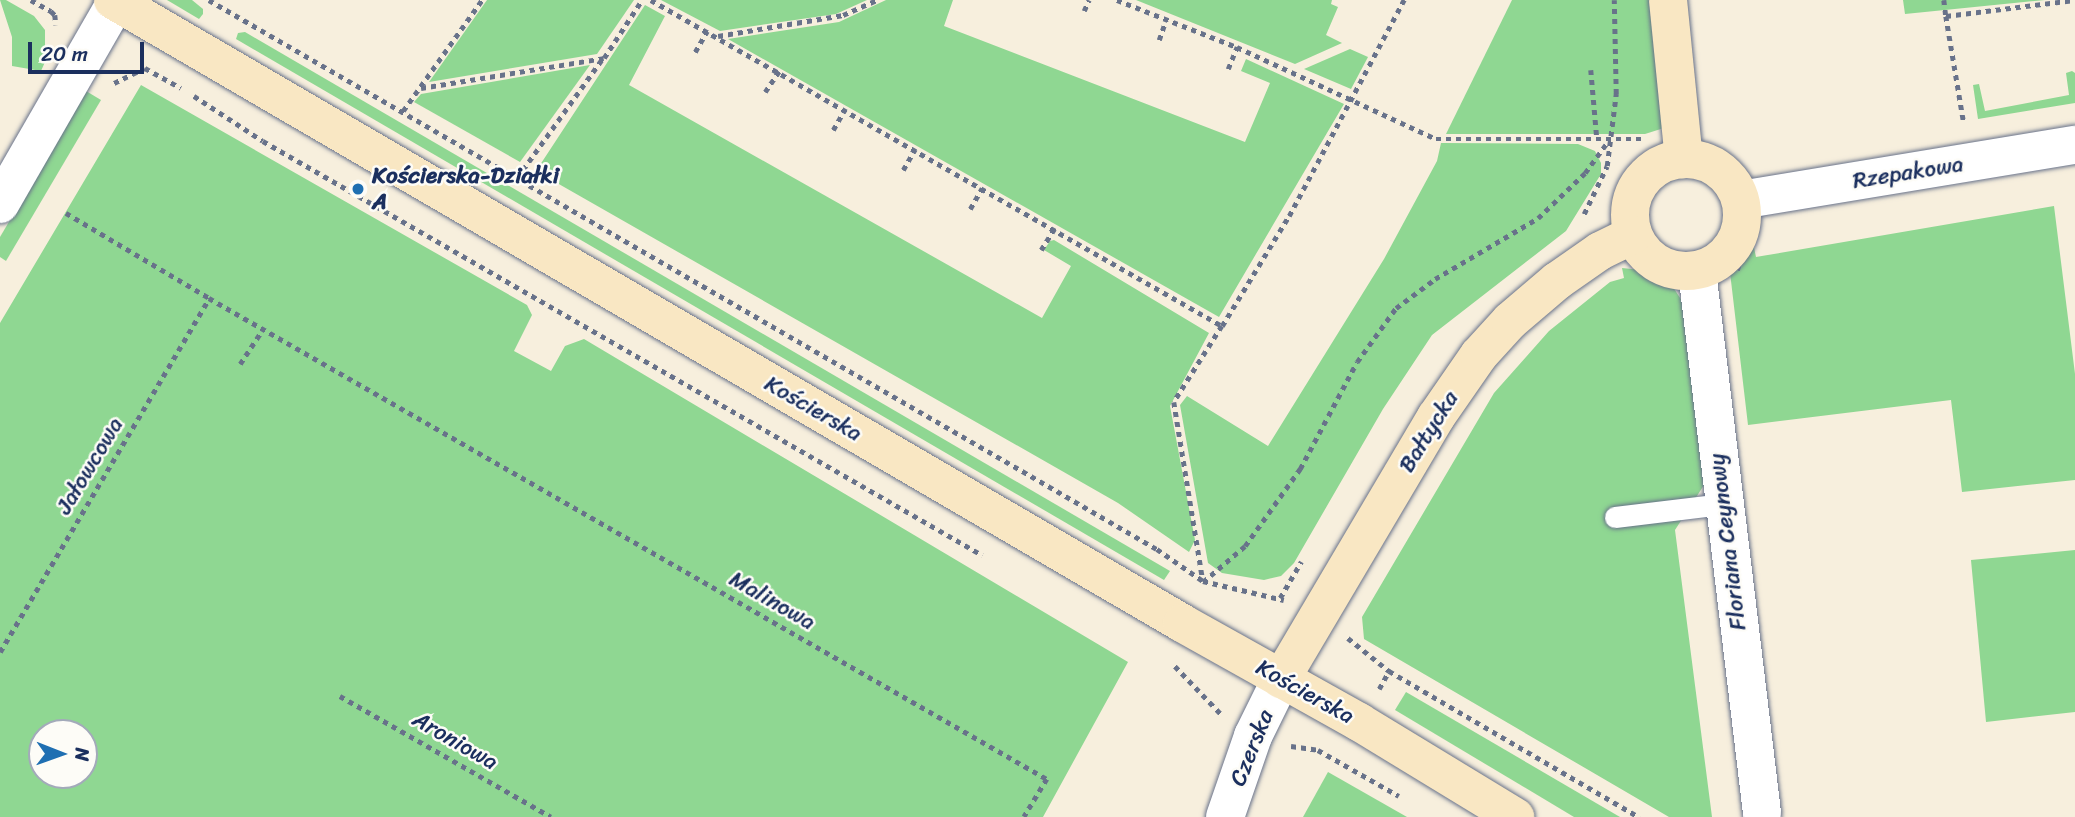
<!DOCTYPE html>
<html>
<head>
<meta charset="utf-8">
<style>
	body { margin:0 }
	#map { position:relative; width:2075px; height:817px; overflow:hidden; background:#f7efdd; font-family:Sriracha,sans-serif }
	div>[style] { position:absolute }
	.green>* { inset:0; background:#8fd792 }
	.path>* { height:4.5px; margin-top:-2.25px; transform-origin:0; background:repeating-linear-gradient(90deg,#68728a 0 5px,transparent 0 10px) }
	.roads { filter:drop-shadow(0 0 2px #68728a) drop-shadow(0 0 2px #68728a) }
	.lane>* { height:21px; margin:-10.5px; padding:0 10.5px; transform-origin:10.5px; border-radius:10.5px; background:#fff }
	.street>* { height:38px; margin:-19px; padding:0 19px; transform-origin:19px; border-radius:19px; background:#fff }
	.secondary>* { height:38px; margin:-19px; padding:0 19px; transform-origin:19px; border-radius:19px; background:#f9e7c3 }
	.secondary>.ring { margin:-19px; padding:0; box-sizing:content-box; background:none; border:38px solid #f9e7c3; border-radius:50% }
	.dots>* { width:19px; height:19px; translate:-50% -50%; box-sizing:border-box; border:4px solid #fdfcf7; border-radius:50% }
	span { translate:-50% -50%; white-space:nowrap; text-align:center; line-height:1.15; -webkit-text-stroke:5px #fdfcf7; paint-order:stroke }
	.street-label { font-size:23px; color:#1b2f5e }
	.poi-label { font-size:23px; color:#1b2f5e; font-weight:700 }
	.left { translate:0 -50%; text-align:left }
	.north { position:absolute; left:28px; top:719px; width:70px; height:70px; box-sizing:border-box; background:#fdfcf7; border:2px solid #a3aaba; border-radius:50%; rotate:91deg; font-size:19px; font-weight:700; line-height:28px; text-align:center; color:#1b2f5e }
	.north::after { content:''; display:block; margin:auto; width:24px; height:32px; background:#1f6fb2; clip-path:polygon(50% 0,100% 100%,50% 72%,0 100%) }
	.scale { position:absolute; left:28px; top:42px; width:116px; height:32px; box-sizing:border-box; border:4px solid #1b2f5e; border-top:0; padding-left:9px; font-size:21px; line-height:24px; white-space:nowrap; color:#1b2f5e; -webkit-text-stroke:5px #fdfcf7; paint-order:stroke }
</style>
</head>
<body>
<div id="map">
	<div class="green">
		<div style="clip-path:polygon(0 0,6px 0,34px 16px,45px 30px,45px 62px,41px 71px,12px 66px,12px 37px)"></div>
		<div style="clip-path:polygon(167px 0,192px 0,203px 9px,203px 14px,199px 19px)"></div>
		<div style="clip-path:polygon(487px 0,634px 0,597px 54px,429px 82px)"></div>
		<div style="clip-path:polygon(661px 0,867px 0,836px 14px,720px 31px)"></div>
		<div style="clip-path:polygon(886px 0,953px 0,944px 26px,1245px 142px,1270px 83px,1241px 71px,1246px 59px,1344px 104px,1219px 317px,728px 39px,839px 22px)"></div>
		<div style="clip-path:polygon(1136px 0,1332px 0,1331px 4px,1338px 7px,1326px 35px,1342px 43px,1295px 64px)"></div>
		<div style="clip-path:polygon(1512px 0,1649px 0,1664px 128px,1645px 134px,1446px 134px)"></div>
		<div style="clip-path:polygon(1903px 0,2045px 0,1905px 14px)"></div>
		<div style="clip-path:polygon(645px 5px,665px 16px,629px 85px,1042px 318px,1071px 266px,1044px 250px,1050px 241px,1054px 240px,1209px 333px,1170px 406px,1195px 540px,1189px 552px,1118px 503px,536px 171px)"></div>
		<div style="clip-path:polygon(245px 32px,1170px 571px,1164px 580px,236px 39px,238px 33px)"></div>
		<div style="clip-path:polygon(1350px 49px,1368px 57px,1351px 89px,1304px 69px)"></div>
		<div style="clip-path:polygon(590px 65px,520px 162px,414px 102px,421px 94px)"></div>
		<div style="clip-path:polygon(2072px 71px,2075px 73px,2075px 103px,1978px 119px,1973px 85px,1979px 84px,1985px 111px,2069px 95px,2066px 73px)"></div>
		<div style="clip-path:polygon(evenodd,141px 85px,527px 305px,532px 315px,514px 351px,551px 371px,565px 346px,584px 339px,1128px 662px,1043px 817px,0 817px,0 323px,141px 85px,84px 733px,84px 775px,42px 775px,42px 733px,84px 733px)"></div>
		<div style="clip-path:polygon(86px 91px,101px 100px,6px 261px,0 257px,0 237px)"></div>
		<div style="clip-path:polygon(1441px 143px,1578px 144px,1595px 151px,1601px 163px,1601px 174px,1566px 231px,1432px 335px,1383px 409px,1294px 563px,1281px 576px,1264px 580px,1222px 573px,1208px 563px,1180px 405px,1187px 396px,1268px 446px,1384px 259px,1437px 161px)"></div>
		<div style="clip-path:polygon(2054px 206px,2075px 374px,2075px 480px,1962px 492px,1951px 400px,1748px 425px,1727px 247px,1752px 238px,1756px 257px)"></div>
		<div style="clip-path:polygon(1622px 268px,1651px 271px,1673px 287px,1682px 301px,1704px 485px,1675px 530px,1712px 817px,1669px 817px,1364px 639px,1362px 617px,1494px 393px,1549px 331px,1610px 282px,1624px 278px)"></div>
		<div style="clip-path:polygon(2075px 550px,2075px 712px,1986px 722px,1971px 560px)"></div>
		<div style="clip-path:polygon(1406px 692px,1620px 817px,1574px 817px,1395px 710px)"></div>
		<div style="clip-path:polygon(1328px 772px,1407px 817px,1303px 817px)"></div>
	</div>
	<div class="path">
		<div style="left:31px;top:0;width:23px;rotate:29deg"></div>
		<div style="left:51px;top:11px;width:6px;rotate:45deg"></div>
		<div style="left:55px;top:15px;width:10px;rotate:84deg"></div>
		<div style="left:209px;top:0;width:1095px;rotate:30.08deg"></div>
		<div style="left:1157px;top:549px;width:56px;rotate:34.8deg"></div>
		<div style="left:1203px;top:581px;width:83px;rotate:13.2deg"></div>
		<div style="left:651px;top:0;width:658px;rotate:29.72deg"></div>
		<div style="left:1222px;top:326px;width:90px;rotate:122.3deg"></div>
		<div style="left:1174px;top:402px;width:181px;rotate:80.8deg"></div>
		<div style="left:1117px;top:0;width:129px;rotate:21.4deg"></div>
		<div style="left:1237px;top:47px;width:219px;rotate:24.8deg"></div>
		<div style="left:1436px;top:139px;width:208px"></div>
		<div style="left:1944px;top:0;width:16px;rotate:83deg"></div>
		<div style="left:1946px;top:16px;width:130px;rotate:-7.1deg"></div>
		<div style="left:1084px;top:11px;width:12px;rotate:-66deg"></div>
		<div style="left:1946px;top:16px;width:109px;rotate:80.5deg"></div>
		<div style="left:718px;top:36px;width:127px;rotate:-9.5deg"></div>
		<div style="left:843px;top:15px;width:37px;rotate:-24deg"></div>
		<div style="left:1159px;top:40px;width:21px;rotate:-71deg"></div>
		<div style="left:695px;top:52px;width:24px;rotate:-60deg"></div>
		<div style="left:1228px;top:69px;width:24px;rotate:-68deg"></div>
		<div style="left:1591px;top:70px;width:68px;rotate:85deg"></div>
		<div style="left:114px;top:83px;width:34px;rotate:-26deg"></div>
		<div style="left:145px;top:68px;width:41px;rotate:29.1deg"></div>
		<div style="left:421px;top:88px;width:185px;rotate:-9.3deg"></div>
		<div style="left:604px;top:58px;width:69px;rotate:-56.8deg"></div>
		<div style="left:765px;top:92px;width:25px;rotate:-56deg"></div>
		<div style="left:194px;top:96px;width:82px;rotate:33.1deg"></div>
		<div style="left:263px;top:141px;width:830px;rotate:29.93deg"></div>
		<div style="left:403px;top:111px;width:136px;rotate:-54.6deg"></div>
		<div style="left:833px;top:130px;width:24px;rotate:-60deg"></div>
		<div style="left:903px;top:170px;width:24px;rotate:-60deg"></div>
		<div style="left:517px;top:178px;width:148px;rotate:-54.4deg"></div>
		<div style="left:970px;top:209px;width:24px;rotate:-60deg"></div>
		<div style="left:66px;top:213px;width:166px;rotate:30.7deg"></div>
		<div style="left:1584px;top:214px;width:53px;rotate:-64.4deg"></div>
		<div style="left:1607px;top:166px;width:73px;rotate:-82.9deg"></div>
		<div style="left:1616px;top:94px;width:94px;rotate:-91.2deg"></div>
		<div style="left:1041px;top:250px;width:25px;rotate:-58deg"></div>
		<div style="left:1737px;top:270px;width:34px;rotate:-71deg"></div>
		<div style="left:1222px;top:326px;width:129px;rotate:-58.7deg"></div>
		<div style="left:1289px;top:216px;width:245px;rotate:-62deg"></div>
		<div style="left:240px;top:364px;width:42px;rotate:-56.7deg"></div>
		<div style="left:1203px;top:582px;width:55px;rotate:-40.6deg"></div>
		<div style="left:1245px;top:546px;width:95px;rotate:-54.5deg"></div>
		<div style="left:1300px;top:469px;width:121px;rotate:-62deg"></div>
		<div style="left:1357px;top:362px;width:67px;rotate:-54.2deg"></div>
		<div style="left:1396px;top:308px;width:49px;rotate:-36.6deg"></div>
		<div style="left:1435px;top:279px;width:120px;rotate:-30.6deg"></div>
		<div style="left:1538px;top:218px;width:65px;rotate:-43.8deg"></div>
		<div style="left:1585px;top:173px;width:39px;rotate:-54deg"></div>
		<div style="left:1280px;top:598px;width:42px;rotate:-59.7deg"></div>
		<div style="left:1348px;top:638px;width:53px;rotate:38.8deg"></div>
		<div style="left:1389px;top:671px;width:290px;rotate:30.3deg"></div>
		<div style="left:0;top:652px;width:411px;rotate:-59.4deg"></div>
		<div style="left:209px;top:298px;width:966px;rotate:29.86deg"></div>
		<div style="left:1047px;top:779px;width:44px;rotate:121.2deg"></div>
		<div style="left:1175px;top:666px;width:68px;rotate:46.2deg"></div>
		<div style="left:1379px;top:689px;width:21px;rotate:-61deg"></div>
		<div style="left:340px;top:696px;width:243px;rotate:29.8deg"></div>
		<div style="left:1291px;top:746px;width:27px;rotate:8deg"></div>
		<div style="left:1318px;top:750px;width:93px;rotate:29.6deg"></div>
	</div>
	<div class="roads">
		<div class="lane">
			<div style="left:1615px;top:517px;width:109px;rotate:-6.9deg"></div>
		</div>
		<div class="street">
			<div style="left:1741px;top:200px;width:338px;rotate:-9.4deg"></div>
			<div style="left:0;top:204px;width:233px;rotate:-60.1deg"></div>
			<div style="left:1697px;top:271px;width:546px;rotate:83.16deg"></div>
			<div style="left:1225px;top:817px;width:86px;rotate:-70.9deg"></div>
			<div style="left:1253px;top:736px;width:64px;rotate:-63.8deg"></div>
		</div>
		<div class="secondary">
			<div style="left:113px;top:0;width:1237px;rotate:30.23deg"></div>
			<div style="left:1182px;top:623px;width:203px;rotate:29.2deg"></div>
			<div style="left:1359px;top:722px;width:183px;rotate:31.3deg"></div>
			<div style="left:1668px;top:0;width:160px;rotate:84.3deg"></div>
			<div class="ring" style="left:1630px;top:159px;width:74px;height:74px"></div>
			<div style="left:1281px;top:679px;width:304px;rotate:-59.4deg"></div>
			<div style="left:1436px;top:417px;width:75px;rotate:-55.3deg"></div>
			<div style="left:1479px;top:355px;width:46px;rotate:-47.6deg"></div>
			<div style="left:1510px;top:321px;width:62px;rotate:-40.4deg"></div>
			<div style="left:1557px;top:281px;width:52px;rotate:-34.9deg"></div>
			<div style="left:1600px;top:251px;width:37px;rotate:-26deg"></div>
		</div>
	</div>
	<div class="dots">
		<div style="left:358px;top:189px;background:#1f6fb2"></div>
	</div>
	<div class="street-label">
		<span style="left:1908px;top:173px;rotate:-9deg">Rzepakowa</span>
		<span style="left:813px;top:409px;rotate:30deg">Kościerska</span>
		<span style="left:1429px;top:432px;rotate:-58deg">Bałtycka</span>
		<span style="left:90px;top:466px;rotate:-59deg">Jałowcowa</span>
		<span style="left:1728px;top:542px;rotate:-97deg">Floriana Ceynowy</span>
		<span style="left:772px;top:601px;rotate:30deg">Malinowa</span>
		<span style="left:1305px;top:692px;rotate:29deg">Kościerska</span>
		<span style="left:455px;top:741px;rotate:30deg">Aroniowa</span>
		<span style="left:1252px;top:748px;rotate:-68deg">Czerska</span>
	</div>
	<div class="poi-label">
		<span class="left" style="left:372px;top:189px">Kościerska-Działki<br>A</span>
	</div>
	<div class="north">N</div>
	<div class="scale">20 m</div>
</div>
</body>
</html>
